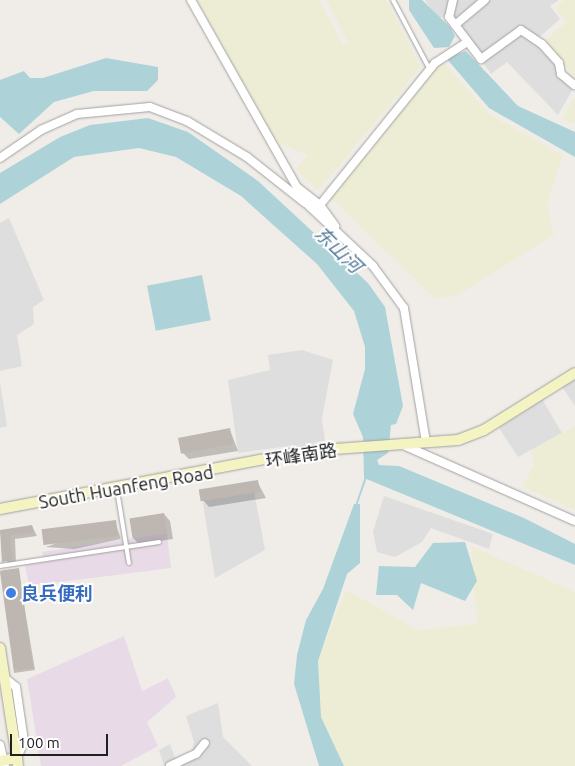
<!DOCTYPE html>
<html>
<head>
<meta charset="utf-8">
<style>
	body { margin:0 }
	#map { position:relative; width:575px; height:766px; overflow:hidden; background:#f0ede8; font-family:Ubuntu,"Noto Sans SC",sans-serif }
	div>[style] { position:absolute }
	.residential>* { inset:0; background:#dedede }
	.industrial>* { inset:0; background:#e8dbe7 }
	.farmland>* { inset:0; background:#ededd5 }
	.water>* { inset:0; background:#add3d9; transform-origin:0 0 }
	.shadow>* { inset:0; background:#0003 }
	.stream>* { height:2px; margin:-1px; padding:0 1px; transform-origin:1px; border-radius:1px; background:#add3d9 }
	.building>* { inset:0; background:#bdb6b1; transform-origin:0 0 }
	.roads { filter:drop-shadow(0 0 1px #a1a1a1) drop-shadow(0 0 1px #a1a1a1) }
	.lane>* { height:4px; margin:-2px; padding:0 2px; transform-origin:2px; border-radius:2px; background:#fff }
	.street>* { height:8px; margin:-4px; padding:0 4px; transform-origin:4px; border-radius:4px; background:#fff }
	.secondary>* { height:10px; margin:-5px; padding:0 5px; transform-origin:5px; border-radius:5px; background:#f4f3c2 }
	.dots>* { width:14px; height:14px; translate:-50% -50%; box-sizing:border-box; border:2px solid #fff; border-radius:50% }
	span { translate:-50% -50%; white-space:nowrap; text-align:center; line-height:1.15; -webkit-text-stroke:4px #fff; paint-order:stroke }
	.street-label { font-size:18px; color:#202020 }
	.shop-label { font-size:18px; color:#366cbe; font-weight:700 }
	.left { translate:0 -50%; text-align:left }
	.water-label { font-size:19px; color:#4e7999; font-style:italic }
	.scale { position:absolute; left:10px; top:734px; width:98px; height:22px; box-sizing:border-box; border:2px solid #202020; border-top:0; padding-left:6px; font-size:15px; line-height:18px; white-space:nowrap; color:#202020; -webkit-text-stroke:4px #fff; paint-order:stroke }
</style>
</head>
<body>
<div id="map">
	<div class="residential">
		<div style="clip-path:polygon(425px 0,559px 0,550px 6px,560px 19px,536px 40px,575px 85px,558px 115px,507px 62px,491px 74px,450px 14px,438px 19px)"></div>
		<div style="clip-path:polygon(9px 218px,44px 300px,33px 307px,34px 324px,17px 335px,22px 366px,0 371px,0 223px)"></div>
		<div style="clip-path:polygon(302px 350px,333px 360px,322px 418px,325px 441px,238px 453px,228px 380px,270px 370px,268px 355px)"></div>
		<div style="clip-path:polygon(575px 380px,575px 406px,562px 387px)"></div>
		<div style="clip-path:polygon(0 382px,7px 426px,0 428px)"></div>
		<div style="clip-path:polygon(542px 399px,562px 433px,518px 457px,499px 428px)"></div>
		<div style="clip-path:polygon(252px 481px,265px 550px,215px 578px,201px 491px)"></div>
		<div style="clip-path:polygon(384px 496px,493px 534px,489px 549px,431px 528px,422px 542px,395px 557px,377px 552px,373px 532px)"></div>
		<div style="clip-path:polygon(218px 703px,223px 737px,252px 766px,164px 766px,159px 750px,170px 744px,175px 758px,191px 755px,194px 742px,186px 716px)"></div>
	</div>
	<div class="industrial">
		<div style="clip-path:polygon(167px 533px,171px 568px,29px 586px,24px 560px,43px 558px,42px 552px)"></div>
		<div style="clip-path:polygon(124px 636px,142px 691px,168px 678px,176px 697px,147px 722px,158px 746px,121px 766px,41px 766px,27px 679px)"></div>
	</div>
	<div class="farmland">
		<div style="clip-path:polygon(197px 0,319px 0,343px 45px,348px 42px,327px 0,386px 0,421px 67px,318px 191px,296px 169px,308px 155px,276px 142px)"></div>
		<div style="clip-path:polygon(565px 0,575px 0,575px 78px,545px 41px,566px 22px,555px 7px)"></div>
		<div style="clip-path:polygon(441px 59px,490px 115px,563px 155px,547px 204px,554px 235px,459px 294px,435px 299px,330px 197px)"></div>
		<div style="clip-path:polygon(575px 96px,575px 124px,562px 119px)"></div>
		<div style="clip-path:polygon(575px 426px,575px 510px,523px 487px,534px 464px,531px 450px)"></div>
		<div style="clip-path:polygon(471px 546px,575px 592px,575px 766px,344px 766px,321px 717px,317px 679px,318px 661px,346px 590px,418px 630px,477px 624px)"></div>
	</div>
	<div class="water">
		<div style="clip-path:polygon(409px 0,422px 0,450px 27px,455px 36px,449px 47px,434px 48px,409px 10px)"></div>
		<div style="clip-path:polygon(466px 51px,518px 106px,575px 132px,575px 157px,489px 108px,446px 58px)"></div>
		<div style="clip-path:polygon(106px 58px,158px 67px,158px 80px,147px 91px,94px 91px,54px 102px,19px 134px,0 117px,0 80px,24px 71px,30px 78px,43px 78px)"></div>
		<div style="clip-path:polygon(148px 118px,188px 132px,258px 181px,368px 283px,385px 307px,403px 406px,396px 424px,391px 425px,388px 453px,377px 460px,379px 465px,399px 466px,524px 518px,575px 544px,575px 565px,364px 478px,363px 437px,353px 414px,365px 369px,365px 347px,354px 311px,317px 264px,241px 196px,176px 157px,139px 148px,74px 157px,0 204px,0 173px,60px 137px,90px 125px)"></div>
		<div style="left:202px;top:275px;width:46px;height:56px;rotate:79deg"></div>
		<div style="clip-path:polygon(354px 504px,360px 504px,360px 563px,347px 574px,318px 661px,321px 717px,344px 766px,319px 766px,294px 684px,297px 655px,306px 620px,323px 589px)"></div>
		<div style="clip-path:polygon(465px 542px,477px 581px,465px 601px,421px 583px,413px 610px,397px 595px,376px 595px,379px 566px,415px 567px,433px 543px)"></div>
	</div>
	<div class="shadow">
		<div style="clip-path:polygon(230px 430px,238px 451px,189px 459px,182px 452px)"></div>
		<div style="clip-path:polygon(257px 481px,266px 498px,209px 507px,203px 500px)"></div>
		<div style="clip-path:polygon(164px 514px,170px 521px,173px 539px,139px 544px,133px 538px)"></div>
		<div style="clip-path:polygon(115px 522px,121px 539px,74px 549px,46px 547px)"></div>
		<div style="clip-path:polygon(32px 526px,37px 536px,15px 539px,16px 564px,8px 565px,0 531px)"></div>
		<div style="clip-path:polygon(18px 569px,35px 670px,14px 673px,0 572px)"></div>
	</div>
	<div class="stream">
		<div style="left:356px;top:506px;width:31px;rotate:-71deg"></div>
	</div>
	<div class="building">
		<div style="left:230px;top:428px;width:16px;height:53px;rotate:79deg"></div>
		<div style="left:258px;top:480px;width:12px;height:60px;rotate:81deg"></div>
		<div style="left:164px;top:513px;width:20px;height:35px;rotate:81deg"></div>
		<div style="left:116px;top:520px;width:16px;height:75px;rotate:83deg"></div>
		<div style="clip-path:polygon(32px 525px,34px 532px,11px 535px,12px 560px,2px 562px,0 530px)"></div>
		<div style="left:19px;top:568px;width:101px;height:19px;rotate:82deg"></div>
	</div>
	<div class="roads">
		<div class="lane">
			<div style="left:393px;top:0;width:79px;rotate:62.1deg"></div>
			<div style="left:117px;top:490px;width:74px;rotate:80.7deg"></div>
			<div style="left:0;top:566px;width:161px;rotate:-8.6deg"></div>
		</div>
		<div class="street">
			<div style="left:191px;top:0;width:233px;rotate:60.5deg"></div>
			<div style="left:306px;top:203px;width:92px;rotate:43.2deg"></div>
			<div style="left:373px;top:266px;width:52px;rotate:53.6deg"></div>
			<div style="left:404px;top:308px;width:136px;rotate:80.7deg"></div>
			<div style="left:453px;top:0;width:17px;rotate:103deg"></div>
			<div style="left:449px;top:17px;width:53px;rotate:52.7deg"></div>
			<div style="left:481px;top:59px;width:49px;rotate:-35.9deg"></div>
			<div style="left:521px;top:30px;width:25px;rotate:34deg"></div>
			<div style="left:542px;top:44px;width:25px;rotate:48deg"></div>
			<div style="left:559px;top:63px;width:11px;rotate:80deg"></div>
			<div style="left:561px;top:74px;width:17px;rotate:40deg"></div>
			<div style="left:455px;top:25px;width:39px;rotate:-40deg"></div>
			<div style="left:0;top:158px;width:50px;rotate:-34.3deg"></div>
			<div style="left:41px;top:130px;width:39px;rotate:-24deg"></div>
			<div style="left:77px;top:114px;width:73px;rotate:-5.5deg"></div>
			<div style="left:150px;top:107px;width:40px;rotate:21deg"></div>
			<div style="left:187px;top:121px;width:70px;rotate:31deg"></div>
			<div style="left:247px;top:157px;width:73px;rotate:38.3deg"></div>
			<div style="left:298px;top:188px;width:28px;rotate:38deg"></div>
			<div style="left:320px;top:205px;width:26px;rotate:54deg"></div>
			<div style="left:320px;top:205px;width:183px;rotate:-51deg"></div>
			<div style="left:435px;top:63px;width:37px;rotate:-33deg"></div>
			<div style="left:401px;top:444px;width:190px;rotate:23.9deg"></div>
			<div style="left:5px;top:678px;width:14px;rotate:39deg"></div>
			<div style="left:16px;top:687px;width:55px;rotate:81.6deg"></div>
			<div style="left:24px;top:741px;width:18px;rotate:112deg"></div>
			<div style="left:0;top:745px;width:22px;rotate:77deg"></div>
			<div style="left:170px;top:766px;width:29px;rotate:-25deg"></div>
			<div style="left:196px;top:754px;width:14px;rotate:-51deg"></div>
		</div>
		<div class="secondary">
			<div style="left:0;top:509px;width:313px;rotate:-10.7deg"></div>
			<div style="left:308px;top:451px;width:150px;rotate:-4.2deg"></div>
			<div style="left:458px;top:440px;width:28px;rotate:-21deg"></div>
			<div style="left:484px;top:430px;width:107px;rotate:-32.1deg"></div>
			<div style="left:0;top:648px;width:119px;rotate:81.3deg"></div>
			<div style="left:0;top:761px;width:17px;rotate:-10deg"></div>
		</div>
	</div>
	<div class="dots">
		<div style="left:11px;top:593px;background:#3f7fe0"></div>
	</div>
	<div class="street-label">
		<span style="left:301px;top:455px;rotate:-9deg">环峰南路</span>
		<span style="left:126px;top:487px;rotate:-10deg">South Huanfeng Road</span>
	</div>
	<div class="shop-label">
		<span class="left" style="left:21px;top:593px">良兵便利</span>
	</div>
	<div class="water-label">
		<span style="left:338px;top:250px;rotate:44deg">东山河</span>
	</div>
	<div class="scale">100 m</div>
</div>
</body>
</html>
